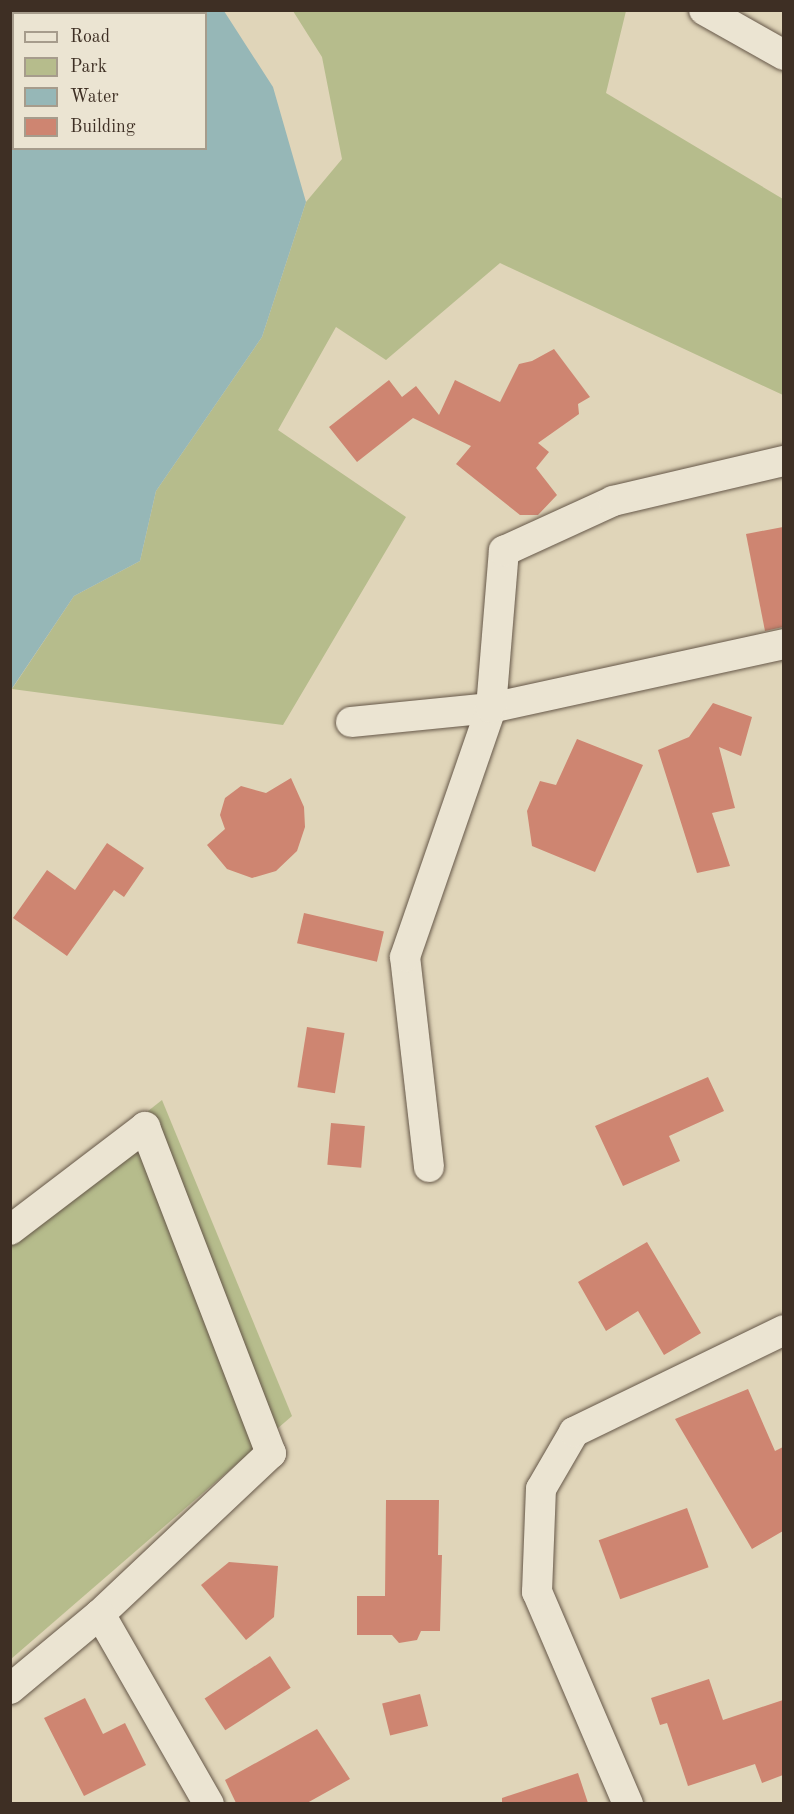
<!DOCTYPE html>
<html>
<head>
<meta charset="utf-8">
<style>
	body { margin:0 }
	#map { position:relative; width:794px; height:1814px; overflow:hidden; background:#e0d5b9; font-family:"Old Standard TT",serif }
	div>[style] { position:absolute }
	.green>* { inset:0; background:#b6bc8c }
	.water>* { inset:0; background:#96b7b7 }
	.building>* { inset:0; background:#ce8571; transform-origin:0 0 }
	.roads { filter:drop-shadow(0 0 2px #665849) drop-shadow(0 0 2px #665849) }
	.minor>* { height:30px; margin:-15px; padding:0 15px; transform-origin:15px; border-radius:15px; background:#ebe4d2 }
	span { translate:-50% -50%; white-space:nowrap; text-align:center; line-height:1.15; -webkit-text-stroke:5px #ebe4d2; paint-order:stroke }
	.frame { position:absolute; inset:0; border:12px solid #3e2f24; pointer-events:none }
	.legend { position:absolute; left:12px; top:12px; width:195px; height:138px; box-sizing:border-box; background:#ebe4d2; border:2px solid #a69c8c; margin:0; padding:8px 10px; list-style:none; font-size:18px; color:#3e2f24 }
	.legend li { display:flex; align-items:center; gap:12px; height:30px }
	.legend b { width:30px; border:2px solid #a69c8c }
</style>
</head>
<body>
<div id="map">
	<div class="green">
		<div style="clip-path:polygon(293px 11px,626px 11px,606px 93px,783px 199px,783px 395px,500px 263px,386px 360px,336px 327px,278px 430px,406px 517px,283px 725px,12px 689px,74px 596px,140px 561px,156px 491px,262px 337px,306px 202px,342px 159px,322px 57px)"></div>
		<div style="clip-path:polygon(162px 1100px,292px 1416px,11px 1659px,11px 1219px)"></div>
	</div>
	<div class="water">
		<div style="clip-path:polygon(evenodd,11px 10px,224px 11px,273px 87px,306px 202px,262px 337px,156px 491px,140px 561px,74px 596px,11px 690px,11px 10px,14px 14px,206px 14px,206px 148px,14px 148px,14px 14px)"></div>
	</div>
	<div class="building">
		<div style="clip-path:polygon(554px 349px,590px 397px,578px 404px,579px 414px,538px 443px,549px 452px,536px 468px,557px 495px,538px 515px,520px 515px,456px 464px,471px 446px,413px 418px,357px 462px,329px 427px,389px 380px,402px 397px,416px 386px,439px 415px,455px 380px,500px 402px,519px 364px,532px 361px)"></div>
		<div style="clip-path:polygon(783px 527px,783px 627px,765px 631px,746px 534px)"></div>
		<div style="clip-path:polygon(713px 703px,752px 717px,741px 756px,719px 747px,735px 808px,712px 813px,730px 866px,697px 873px,658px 750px,689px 737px)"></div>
		<div style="clip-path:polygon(577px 739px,643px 765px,595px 872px,532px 846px,527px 811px,540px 781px,556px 785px)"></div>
		<div style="clip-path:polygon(291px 778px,304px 807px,305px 827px,297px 851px,276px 871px,252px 878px,227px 869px,207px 845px,225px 829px,220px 815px,225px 798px,241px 786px,266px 793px)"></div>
		<div style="clip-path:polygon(107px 843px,144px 868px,124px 897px,114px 890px,67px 956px,13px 918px,47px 870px,75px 890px)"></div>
		<div style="left:304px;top:913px;width:82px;height:31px;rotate:13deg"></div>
		<div style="left:307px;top:1027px;width:38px;height:61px;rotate:9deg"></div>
		<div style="clip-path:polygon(708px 1077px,724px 1111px,669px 1136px,680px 1161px,623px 1186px,595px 1126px)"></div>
		<div style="left:331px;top:1123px;width:34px;height:42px;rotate:5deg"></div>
		<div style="clip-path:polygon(647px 1242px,701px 1333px,664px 1355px,638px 1311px,606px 1331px,578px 1282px)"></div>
		<div style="clip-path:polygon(748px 1389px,775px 1451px,783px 1447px,783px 1531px,752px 1549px,675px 1419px)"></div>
		<div style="clip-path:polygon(386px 1500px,439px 1500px,438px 1555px,442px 1555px,440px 1631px,421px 1631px,417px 1640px,399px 1643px,392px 1635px,357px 1635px,357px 1596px,385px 1596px)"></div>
		<div style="left:687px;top:1508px;width:63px;height:94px;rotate:70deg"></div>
		<div style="clip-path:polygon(229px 1562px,278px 1566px,274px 1617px,246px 1640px,201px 1585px)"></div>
		<div style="left:270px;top:1656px;width:38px;height:78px;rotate:57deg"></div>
		<div style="clip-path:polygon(709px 1679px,723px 1720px,783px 1700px,783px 1775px,762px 1783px,755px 1764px,688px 1786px,667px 1723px,660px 1725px,651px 1698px)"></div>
		<div style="left:420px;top:1694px;width:33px;height:39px;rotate:76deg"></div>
		<div style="clip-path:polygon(85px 1698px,103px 1734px,125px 1723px,146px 1765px,84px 1796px,44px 1718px)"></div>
		<div style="clip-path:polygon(317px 1729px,350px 1779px,307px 1803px,236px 1803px,225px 1780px)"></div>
		<div style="clip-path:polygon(578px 1773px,588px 1803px,502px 1803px,502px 1798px)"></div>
	</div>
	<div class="roads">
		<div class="minor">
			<div style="left:704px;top:10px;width:92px;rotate:29.4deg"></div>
			<div style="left:351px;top:722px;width:141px;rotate:-5.7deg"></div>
			<div style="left:491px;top:708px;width:300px;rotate:-12.3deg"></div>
			<div style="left:429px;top:1167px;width:211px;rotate:-96.5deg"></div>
			<div style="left:405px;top:957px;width:263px;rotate:-70.9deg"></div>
			<div style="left:491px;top:708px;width:158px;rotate:-85.3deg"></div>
			<div style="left:504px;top:551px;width:120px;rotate:-24.6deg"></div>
			<div style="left:613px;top:501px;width:176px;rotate:-13.2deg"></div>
			<div style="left:10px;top:1230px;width:170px;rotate:-37.3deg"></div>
			<div style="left:145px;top:1127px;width:350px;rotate:68.9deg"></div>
			<div style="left:271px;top:1453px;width:235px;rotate:136.7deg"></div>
			<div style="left:100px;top:1614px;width:117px;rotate:140.2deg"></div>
			<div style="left:100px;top:1614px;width:219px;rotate:60.2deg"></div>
			<div style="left:628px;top:1804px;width:231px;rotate:-113.2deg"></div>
			<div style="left:537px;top:1592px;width:103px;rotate:-87.8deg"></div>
			<div style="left:541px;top:1489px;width:66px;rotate:-59.9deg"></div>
			<div style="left:574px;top:1432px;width:233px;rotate:-25.9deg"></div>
		</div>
	</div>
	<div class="frame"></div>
	<ul class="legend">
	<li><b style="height:8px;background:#ebe4d2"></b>Road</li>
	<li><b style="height:16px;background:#b6bc8c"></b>Park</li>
	<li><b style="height:16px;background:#96b7b7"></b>Water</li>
	<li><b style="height:16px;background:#ce8571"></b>Building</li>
	</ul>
</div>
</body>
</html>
